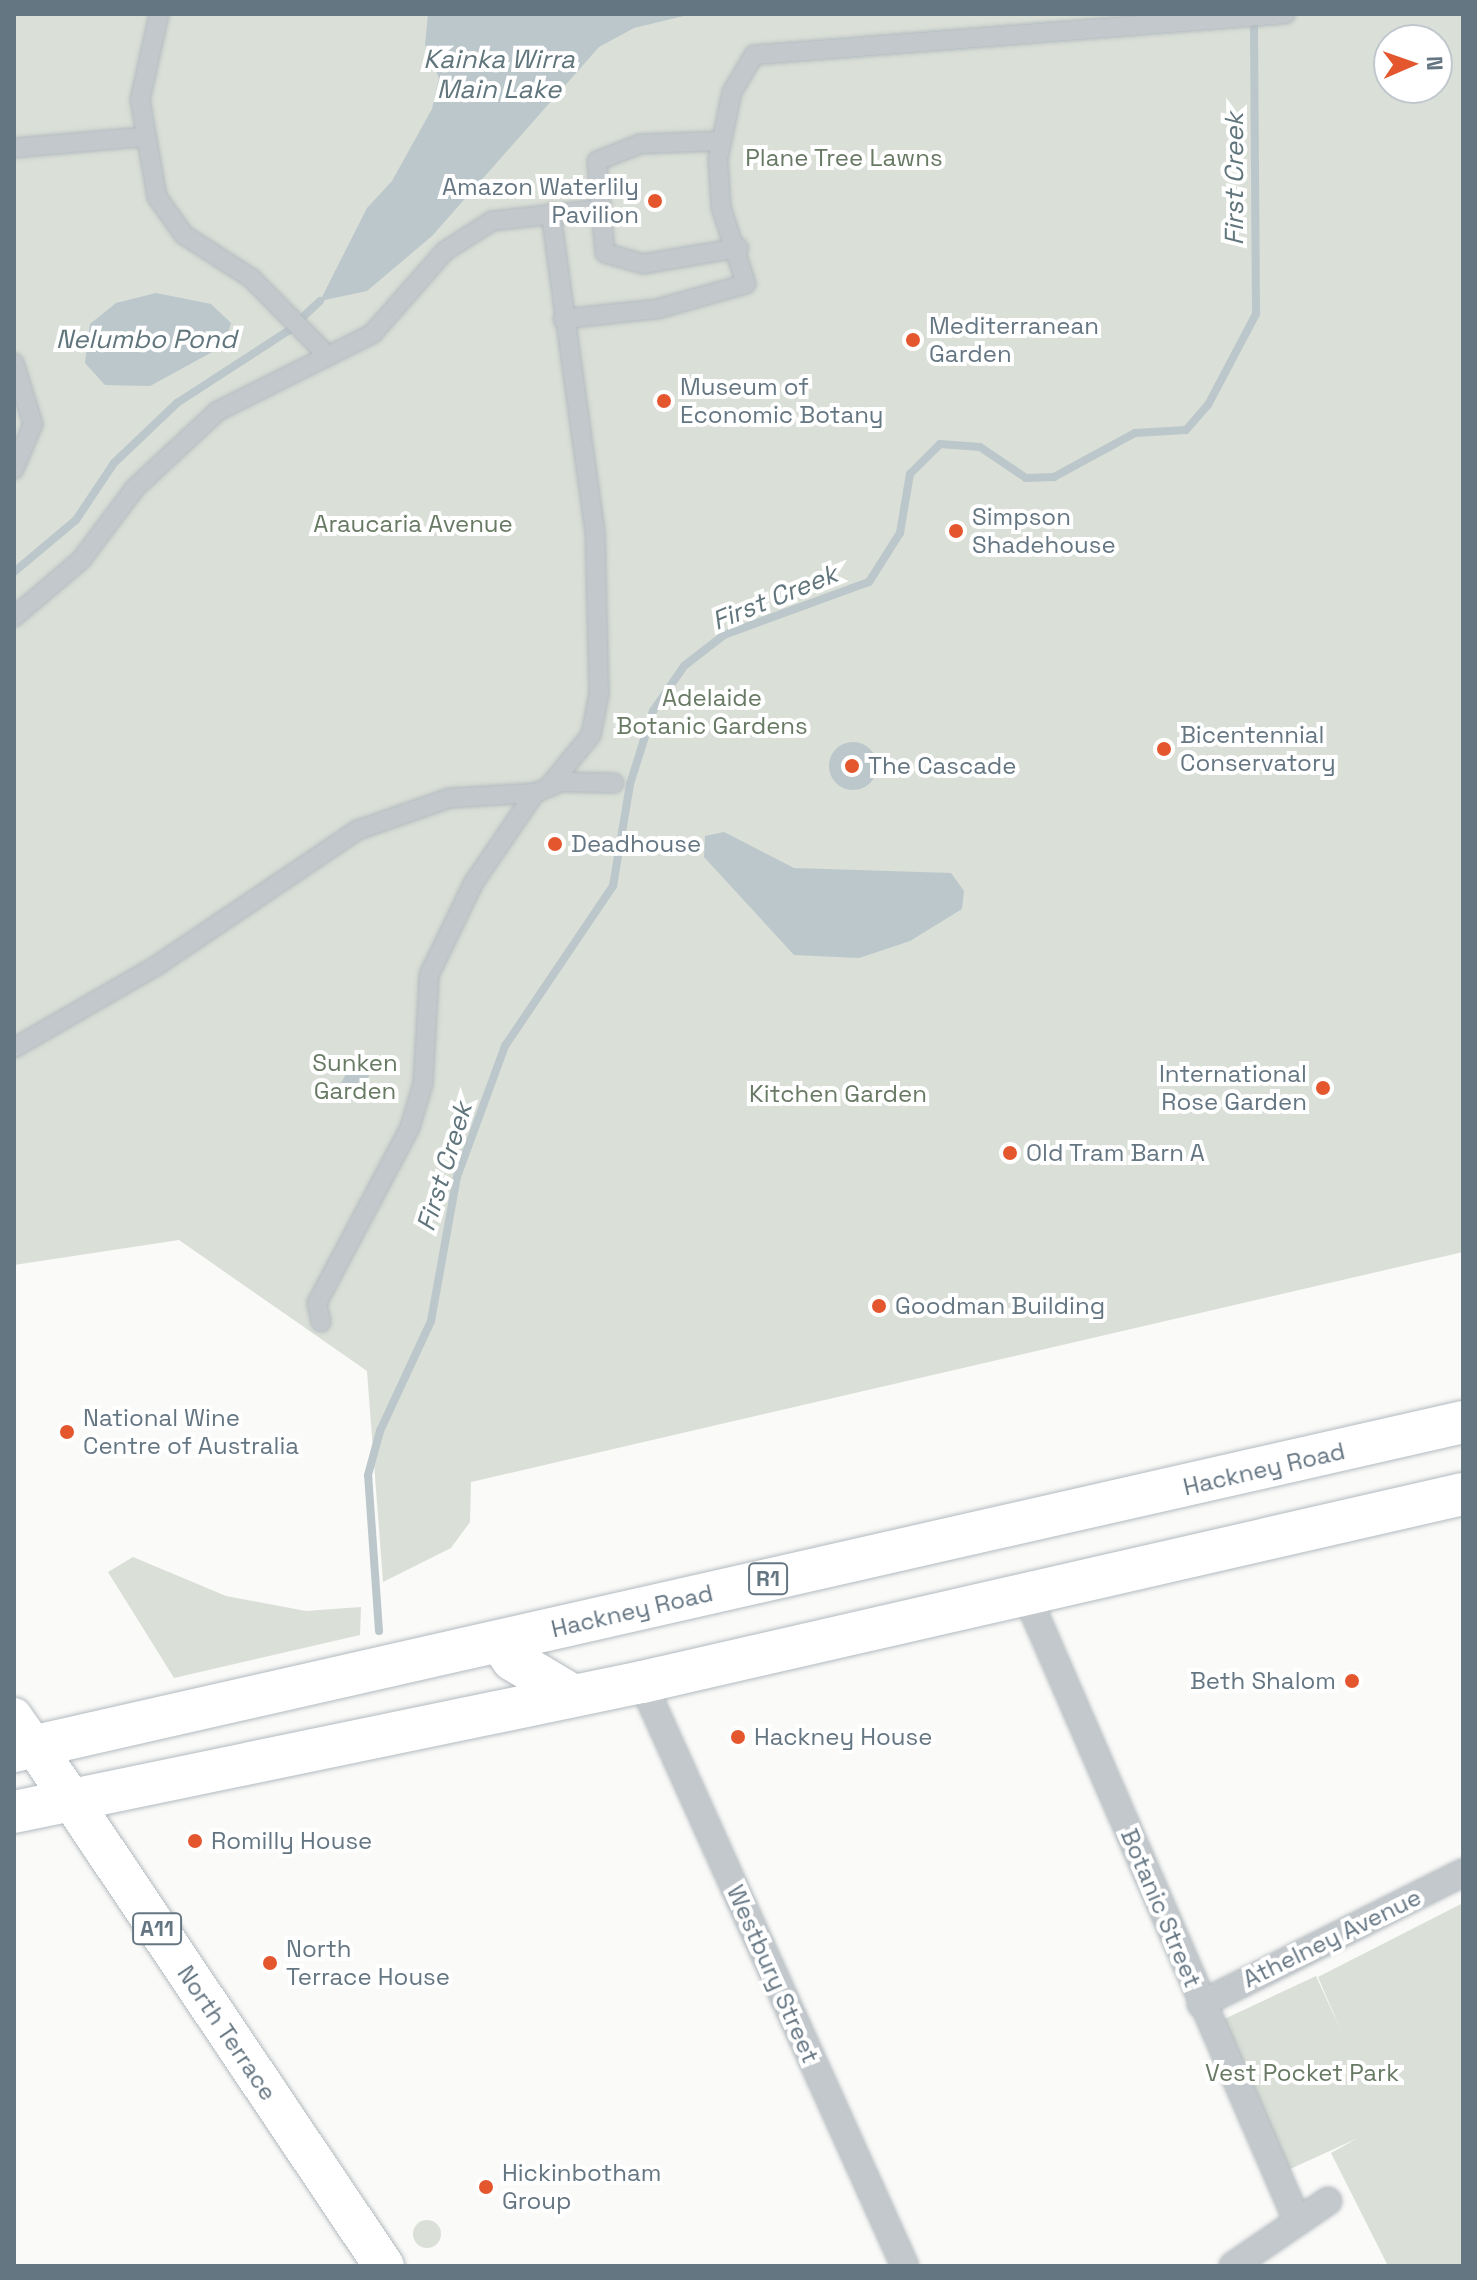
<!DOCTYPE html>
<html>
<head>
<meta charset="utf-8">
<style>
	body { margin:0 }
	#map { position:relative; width:1477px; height:2280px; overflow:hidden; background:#fafaf8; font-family:"Space Grotesk",sans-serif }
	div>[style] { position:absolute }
	.green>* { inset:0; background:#dadfd7 }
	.round { border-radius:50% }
	.water>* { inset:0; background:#bbc7cb }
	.stream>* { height:8px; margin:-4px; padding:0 4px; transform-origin:4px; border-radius:4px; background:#bbc7cb }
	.roads { filter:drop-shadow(0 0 2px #b3babf) drop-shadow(0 0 2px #b3babf) }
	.pedestrian>* { height:18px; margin:-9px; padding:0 9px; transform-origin:9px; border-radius:9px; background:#c3c8cc }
	.minor>* { height:26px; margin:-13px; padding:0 13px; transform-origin:13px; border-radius:13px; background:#c3c8cc }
	.secondary>* { height:36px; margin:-18px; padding:0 18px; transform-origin:18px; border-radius:18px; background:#fff }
	.primary>* { height:40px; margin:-20px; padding:0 20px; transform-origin:20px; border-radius:20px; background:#fff }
	.trunk>* { height:42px; margin:-21px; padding:0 21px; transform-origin:21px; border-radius:21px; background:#fff }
	.dots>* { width:22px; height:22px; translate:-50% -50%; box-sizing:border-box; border:4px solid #fff; border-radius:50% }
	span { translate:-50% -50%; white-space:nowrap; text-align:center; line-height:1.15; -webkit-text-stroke:8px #fff; paint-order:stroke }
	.shield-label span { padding:2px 6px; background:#fff; border:2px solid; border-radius:6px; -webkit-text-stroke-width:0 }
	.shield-label { font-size:22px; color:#657683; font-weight:700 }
	.park-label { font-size:24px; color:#687a64 }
	.poi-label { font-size:24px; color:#657683 }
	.right { translate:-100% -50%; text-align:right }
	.left { translate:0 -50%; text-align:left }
	.street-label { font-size:24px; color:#657683 }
	.water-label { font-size:26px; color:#60757c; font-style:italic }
	.frame { position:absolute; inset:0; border:16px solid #657683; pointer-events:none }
	.north { position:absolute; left:1373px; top:24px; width:80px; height:80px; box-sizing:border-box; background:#fff; border:2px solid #c1c8cd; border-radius:50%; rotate:88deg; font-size:22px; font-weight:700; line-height:32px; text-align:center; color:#657683 }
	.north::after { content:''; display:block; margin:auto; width:28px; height:36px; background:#e4572e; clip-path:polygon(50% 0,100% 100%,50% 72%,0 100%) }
</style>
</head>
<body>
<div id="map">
	<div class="green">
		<div style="clip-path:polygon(evenodd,14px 14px,1463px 14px,1463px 1252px,471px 1482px,470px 1522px,451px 1548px,383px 1582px,367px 1371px,179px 1240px,14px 1265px,14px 14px,1389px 40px,1437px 40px,1437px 88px,1389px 88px,1389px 40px)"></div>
		<div style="clip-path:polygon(133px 1557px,226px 1596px,306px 1611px,361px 1607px,360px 1635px,174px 1678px,108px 1572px)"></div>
		<div style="clip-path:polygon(1463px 1903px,1463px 2266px,1388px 2266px,1331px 2153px,1358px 2138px,1288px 2170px,1220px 2021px,1316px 1976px,1342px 2033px,1318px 1977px)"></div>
		<div class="round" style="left:413px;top:2220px;width:28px;height:28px"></div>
	</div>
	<div class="water">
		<div style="clip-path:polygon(428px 14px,692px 14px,634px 28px,599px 47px,432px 236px,367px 291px,320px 301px,367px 208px,392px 181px,432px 109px,439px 78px,425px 45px)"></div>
		<div style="clip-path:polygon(156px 293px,211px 304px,231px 323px,225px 345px,150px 386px,105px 385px,85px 363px,90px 324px,116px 303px)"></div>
		<div class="round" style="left:829px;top:742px;width:48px;height:48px"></div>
		<div style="clip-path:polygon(724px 832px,794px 868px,951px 873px,964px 891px,962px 909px,910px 941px,859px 958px,794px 955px,704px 857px,705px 836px)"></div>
		<div style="clip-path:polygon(358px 1051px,374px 1063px,360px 1099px,352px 1101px,338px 1089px)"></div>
	</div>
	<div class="stream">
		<div style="left:14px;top:572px;width:81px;rotate:-40deg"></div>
		<div style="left:76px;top:520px;width:69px;rotate:-56.3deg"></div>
		<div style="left:114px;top:463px;width:87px;rotate:-43.6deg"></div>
		<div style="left:177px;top:403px;width:132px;rotate:-33deg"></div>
		<div style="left:288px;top:331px;width:44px;rotate:-43.2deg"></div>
		<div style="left:379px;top:1631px;width:156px;rotate:-94deg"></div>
		<div style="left:368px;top:1475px;width:46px;rotate:-74.7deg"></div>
		<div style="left:380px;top:1431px;width:121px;rotate:-65.1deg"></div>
		<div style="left:431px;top:1321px;width:146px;rotate:-79.8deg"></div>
		<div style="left:457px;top:1177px;width:140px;rotate:-69.9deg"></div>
		<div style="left:505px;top:1046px;width:193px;rotate:-56deg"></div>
		<div style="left:613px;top:886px;width:103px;rotate:-80.5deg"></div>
		<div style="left:630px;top:784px;width:77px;rotate:-72.5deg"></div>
		<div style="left:653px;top:711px;width:55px;rotate:-55.4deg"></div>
		<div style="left:684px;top:666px;width:51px;rotate:-37.8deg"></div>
		<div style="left:724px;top:635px;width:154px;rotate:-20.1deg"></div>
		<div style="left:869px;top:582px;width:58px;rotate:-57.7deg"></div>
		<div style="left:900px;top:533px;width:60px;rotate:-80.4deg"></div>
		<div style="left:910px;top:474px;width:42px;rotate:-45deg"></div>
		<div style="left:940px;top:444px;width:40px;rotate:4.3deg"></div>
		<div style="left:980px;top:447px;width:55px;rotate:34deg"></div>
		<div style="left:1026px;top:478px;width:28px;rotate:-2deg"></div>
		<div style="left:1054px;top:477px;width:92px;rotate:-28.5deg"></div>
		<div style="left:1135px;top:433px;width:51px;rotate:-3.4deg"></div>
		<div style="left:1186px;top:430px;width:33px;rotate:-49deg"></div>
		<div style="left:1208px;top:405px;width:103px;rotate:-62.2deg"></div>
		<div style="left:1256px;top:314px;width:297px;rotate:-90.4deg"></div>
	</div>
	<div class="roads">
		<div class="pedestrian">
			<div style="left:14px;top:148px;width:128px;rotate:-4.9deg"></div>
			<div style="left:601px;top:209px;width:48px;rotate:-94.8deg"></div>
			<div style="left:597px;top:161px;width:46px;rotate:-21.6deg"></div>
			<div style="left:640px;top:144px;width:80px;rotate:-2.1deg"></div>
			<div style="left:563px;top:319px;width:95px;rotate:-6.1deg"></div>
			<div style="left:657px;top:309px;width:92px;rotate:-15.7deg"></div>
			<div style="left:746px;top:284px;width:81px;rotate:-108deg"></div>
			<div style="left:721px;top:207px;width:48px;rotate:-93.6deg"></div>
			<div style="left:718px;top:159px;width:68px;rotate:-78.2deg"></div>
			<div style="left:732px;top:92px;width:43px;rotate:-59.3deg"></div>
			<div style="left:754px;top:55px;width:533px;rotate:-4.42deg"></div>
			<div style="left:328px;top:356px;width:49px;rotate:-26.6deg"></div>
			<div style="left:372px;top:334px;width:111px;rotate:-48.7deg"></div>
			<div style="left:445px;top:251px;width:56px;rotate:-32.6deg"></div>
			<div style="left:492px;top:221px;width:110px;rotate:-6.3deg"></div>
			<div style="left:601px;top:209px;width:44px;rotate:84.8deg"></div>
			<div style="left:605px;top:253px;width:40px;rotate:16deg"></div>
			<div style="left:643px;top:264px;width:97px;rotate:-9.5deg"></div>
			<div style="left:14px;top:363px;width:64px;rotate:72.7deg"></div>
			<div style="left:33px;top:424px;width:49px;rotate:112.9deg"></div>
			<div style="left:14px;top:617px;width:88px;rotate:-40.4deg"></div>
			<div style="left:81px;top:560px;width:90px;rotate:-53.1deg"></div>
			<div style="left:135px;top:488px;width:113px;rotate:-42.9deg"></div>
			<div style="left:218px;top:411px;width:123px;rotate:-26.6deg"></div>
			<div style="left:328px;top:356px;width:110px;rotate:-134.6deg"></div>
			<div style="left:251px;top:278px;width:80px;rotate:-147.3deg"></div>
			<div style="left:184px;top:235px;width:47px;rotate:-125.4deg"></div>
			<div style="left:157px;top:197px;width:98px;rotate:-99.9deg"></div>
			<div style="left:140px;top:100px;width:88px;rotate:-77.5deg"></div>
			<div style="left:551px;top:784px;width:63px;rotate:-50.8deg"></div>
			<div style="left:591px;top:735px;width:42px;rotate:-79deg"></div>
			<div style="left:599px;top:694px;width:162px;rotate:-91.4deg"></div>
			<div style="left:595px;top:532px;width:322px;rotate:-97.9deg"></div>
			<div style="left:14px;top:1048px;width:164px;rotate:-30deg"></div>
			<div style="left:156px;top:966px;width:244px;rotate:-34deg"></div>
			<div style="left:358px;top:830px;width:97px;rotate:-19.2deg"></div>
			<div style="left:450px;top:798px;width:85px;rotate:-3.4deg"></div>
			<div style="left:321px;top:1322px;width:19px;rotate:-102deg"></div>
			<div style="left:317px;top:1303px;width:199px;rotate:-62.1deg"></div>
			<div style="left:410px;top:1127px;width:45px;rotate:-73.2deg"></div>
			<div style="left:423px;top:1084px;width:109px;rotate:-86.8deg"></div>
			<div style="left:429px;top:975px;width:103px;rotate:-64.2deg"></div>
			<div style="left:474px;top:882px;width:108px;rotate:-55.6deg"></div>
			<div style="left:535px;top:793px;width:28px;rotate:-23deg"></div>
			<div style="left:561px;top:782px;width:53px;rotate:1.1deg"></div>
		</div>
		<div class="minor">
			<div style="left:1026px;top:1594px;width:684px;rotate:66.58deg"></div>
			<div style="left:642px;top:1682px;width:640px;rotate:65.76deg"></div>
			<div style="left:1201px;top:2004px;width:293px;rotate:-26.6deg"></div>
			<div style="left:1233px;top:2266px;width:115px;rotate:-34.4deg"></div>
		</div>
		<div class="secondary">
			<div style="left:14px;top:1716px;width:37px;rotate:55deg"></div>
		</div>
		<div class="primary">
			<div style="left:35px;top:1746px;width:626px;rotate:56.13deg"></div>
		</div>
		<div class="trunk">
			<div style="left:500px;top:1642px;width:22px;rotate:54deg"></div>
			<div style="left:513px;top:1660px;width:66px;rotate:30.8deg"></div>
			<div style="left:14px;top:1751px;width:1486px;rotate:-12.79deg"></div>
			<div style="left:14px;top:1812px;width:641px;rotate:-11.7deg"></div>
			<div style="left:642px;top:1682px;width:842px;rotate:-12.9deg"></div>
		</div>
	</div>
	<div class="dots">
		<div style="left:655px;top:201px;background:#e4572e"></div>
		<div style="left:913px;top:340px;background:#e4572e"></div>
		<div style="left:664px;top:401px;background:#e4572e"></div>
		<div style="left:956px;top:531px;background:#e4572e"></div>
		<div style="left:1164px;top:749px;background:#e4572e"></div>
		<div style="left:852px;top:766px;background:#e4572e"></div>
		<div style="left:555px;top:844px;background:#e4572e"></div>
		<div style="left:1323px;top:1088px;background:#e4572e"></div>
		<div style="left:1010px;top:1153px;background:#e4572e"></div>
		<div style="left:879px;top:1306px;background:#e4572e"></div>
		<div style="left:67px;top:1432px;background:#e4572e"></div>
		<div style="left:1352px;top:1681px;background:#e4572e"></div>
		<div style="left:738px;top:1737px;background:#e4572e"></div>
		<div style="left:195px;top:1841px;background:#e4572e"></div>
		<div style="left:270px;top:1963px;background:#e4572e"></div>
		<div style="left:486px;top:2187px;background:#e4572e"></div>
	</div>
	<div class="shield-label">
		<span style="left:768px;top:1579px">R1</span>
		<span style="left:157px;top:1929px">A11</span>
	</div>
	<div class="park-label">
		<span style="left:844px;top:158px">Plane Tree Lawns</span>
		<span style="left:413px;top:524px">Araucaria Avenue</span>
		<span style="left:712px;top:712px">Adelaide<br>Botanic Gardens</span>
		<span style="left:355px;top:1077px">Sunken<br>Garden</span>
		<span style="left:838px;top:1094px">Kitchen Garden</span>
		<span style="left:1302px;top:2073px">Vest Pocket Park</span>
	</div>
	<div class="poi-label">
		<span class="right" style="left:639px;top:201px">Amazon Waterlily<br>Pavilion</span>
		<span class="left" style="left:929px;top:340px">Mediterranean<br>Garden</span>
		<span class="left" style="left:680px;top:401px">Museum of<br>Economic Botany</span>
		<span class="left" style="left:972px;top:531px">Simpson<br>Shadehouse</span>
		<span class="left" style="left:1180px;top:749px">Bicentennial<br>Conservatory</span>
		<span class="left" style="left:868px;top:766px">The Cascade</span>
		<span class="left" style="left:571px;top:844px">Deadhouse</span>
		<span class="right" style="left:1307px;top:1088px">International<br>Rose Garden</span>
		<span class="left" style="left:1026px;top:1153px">Old Tram Barn A</span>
		<span class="left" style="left:895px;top:1306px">Goodman Building</span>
		<span class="left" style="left:83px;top:1432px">National Wine<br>Centre of Australia</span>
		<span class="right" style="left:1336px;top:1681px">Beth Shalom</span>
		<span class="left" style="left:754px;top:1737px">Hackney House</span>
		<span class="left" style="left:211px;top:1841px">Romilly House</span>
		<span class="left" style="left:286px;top:1963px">North<br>Terrace House</span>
		<span class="left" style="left:502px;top:2187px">Hickinbotham<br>Group</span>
	</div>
	<div class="street-label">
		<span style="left:1264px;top:1469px;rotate:-13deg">Hackney Road</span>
		<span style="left:632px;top:1611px;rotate:-13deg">Hackney Road</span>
		<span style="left:1161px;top:1908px;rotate:67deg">Botanic Street</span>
		<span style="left:1332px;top:1938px;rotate:-26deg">Athelney Avenue</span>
		<span style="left:773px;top:1974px;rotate:66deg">Westbury Street</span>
		<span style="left:227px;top:2033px;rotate:56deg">North Terrace</span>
	</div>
	<div class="water-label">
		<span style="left:499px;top:75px">Kainka Wirra<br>Main Lake</span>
		<span style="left:1235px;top:179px;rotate:-90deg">First Creek</span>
		<span style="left:146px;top:340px">Nelumbo Pond</span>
		<span style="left:775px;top:598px;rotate:-22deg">First Creek</span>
		<span style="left:445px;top:1167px;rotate:-73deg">First Creek</span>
	</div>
	<div class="frame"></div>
	<div class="north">N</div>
</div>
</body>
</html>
